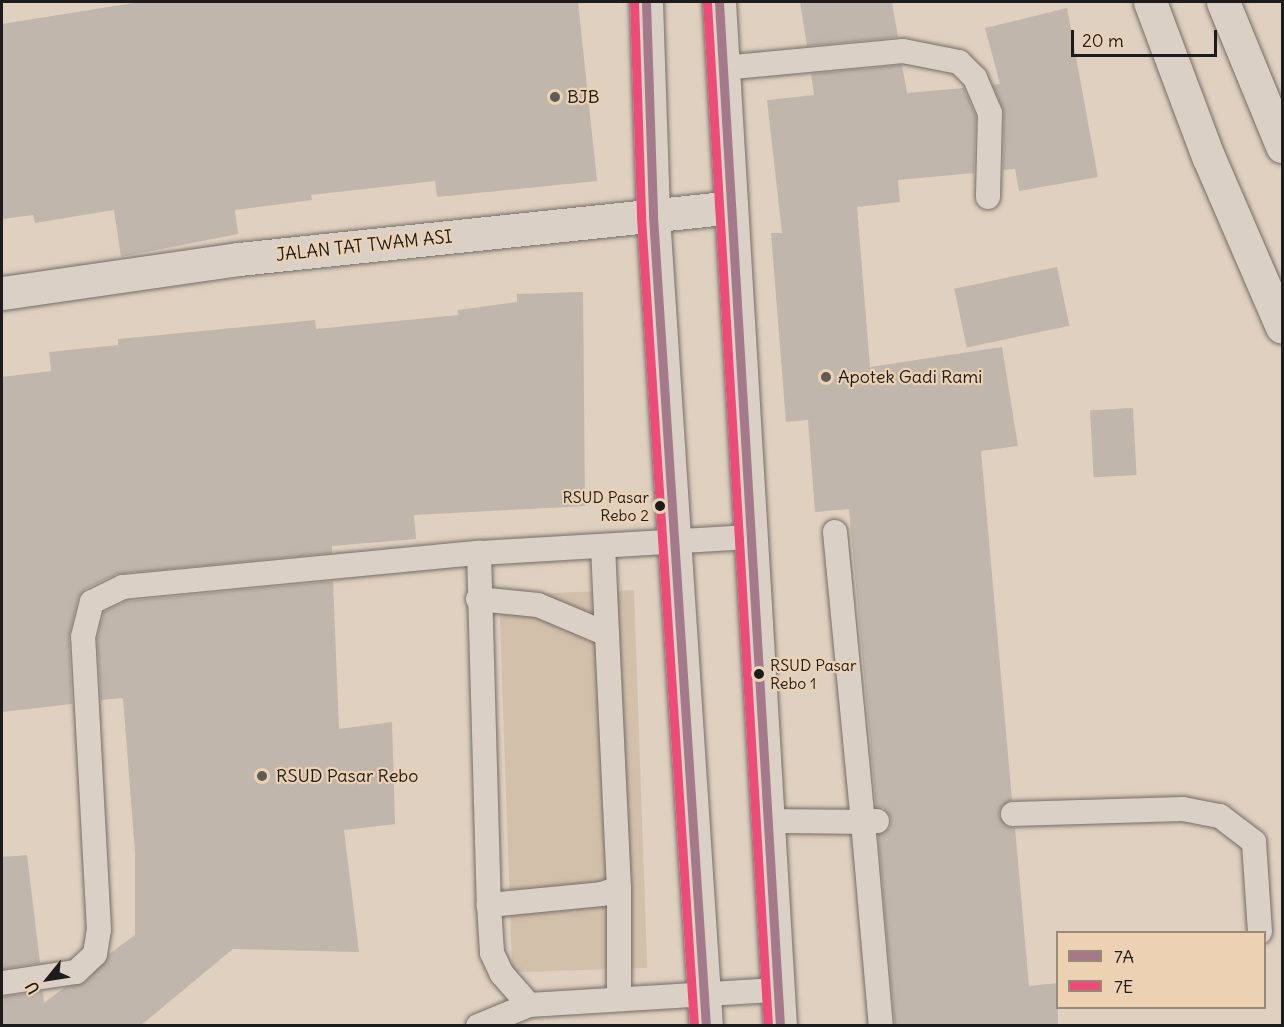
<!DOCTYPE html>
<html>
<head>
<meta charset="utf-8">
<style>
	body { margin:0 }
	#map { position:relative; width:1284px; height:1027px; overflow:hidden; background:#dfd0c0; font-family:Delius,sans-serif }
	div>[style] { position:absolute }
	.green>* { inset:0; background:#d3c0ab; transform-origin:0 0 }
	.building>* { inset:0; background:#c1b6ab; transform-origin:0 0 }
	.roads { filter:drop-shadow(0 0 2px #746d66) drop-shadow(0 0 2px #746d66) }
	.service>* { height:24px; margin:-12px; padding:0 12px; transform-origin:12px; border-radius:12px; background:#dad0c5 }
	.minor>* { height:33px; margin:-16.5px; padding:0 16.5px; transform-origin:16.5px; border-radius:16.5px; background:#dad0c5 }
	.trunk>* { height:33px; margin:-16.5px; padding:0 16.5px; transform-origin:16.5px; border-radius:16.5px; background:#dad0c5 }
	.motorway>* { height:33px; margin:-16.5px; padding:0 16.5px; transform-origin:16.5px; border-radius:16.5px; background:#dad0c5 }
	.bus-1>* { height:9px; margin:-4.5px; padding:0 4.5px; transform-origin:4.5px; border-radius:4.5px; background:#a47a8b }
	.bus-2>* { height:9px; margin:-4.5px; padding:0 4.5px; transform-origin:4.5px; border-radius:4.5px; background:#ed4c78 }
	.dots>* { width:16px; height:16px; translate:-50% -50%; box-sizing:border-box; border:3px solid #ecd1b3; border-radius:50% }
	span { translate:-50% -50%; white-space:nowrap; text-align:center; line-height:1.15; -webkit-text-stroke:4.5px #ecd1b3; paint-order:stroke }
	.bus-label { font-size:16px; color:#1c1c1c }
	.right { translate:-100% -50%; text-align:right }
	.left { translate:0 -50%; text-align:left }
	.poi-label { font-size:18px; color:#1c1c1c }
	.street-label { font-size:18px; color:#1c1c1c }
	.frame { position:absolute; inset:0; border:3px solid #1c1c1c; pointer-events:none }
	.legend { position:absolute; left:1056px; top:931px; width:210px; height:78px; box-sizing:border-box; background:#ecd1b3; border:2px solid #998977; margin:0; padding:8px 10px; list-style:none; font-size:18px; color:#1c1c1c }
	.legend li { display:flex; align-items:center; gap:12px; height:30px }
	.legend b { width:30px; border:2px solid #998977 }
	.north { position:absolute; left:18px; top:949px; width:60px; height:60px; -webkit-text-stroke:4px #ecd1b3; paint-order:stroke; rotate:240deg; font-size:16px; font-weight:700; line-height:24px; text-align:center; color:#1c1c1c }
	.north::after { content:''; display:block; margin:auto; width:21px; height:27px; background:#1c1c1c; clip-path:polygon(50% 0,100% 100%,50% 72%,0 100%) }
	.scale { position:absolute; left:1071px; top:30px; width:146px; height:27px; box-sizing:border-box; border:3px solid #1c1c1c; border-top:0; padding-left:8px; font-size:18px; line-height:21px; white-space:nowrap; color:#1c1c1c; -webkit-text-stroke:4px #ecd1b3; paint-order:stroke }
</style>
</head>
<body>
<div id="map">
	<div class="green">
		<div style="left:634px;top:590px;width:378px;height:135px;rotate:88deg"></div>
	</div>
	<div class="building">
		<div style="clip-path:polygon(140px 2px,578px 2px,597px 181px,437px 197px,435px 181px,311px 195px,312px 200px,235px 210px,238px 234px,121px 257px,114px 210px,35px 223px,33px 215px,2px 219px,2px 24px)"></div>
		<div style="clip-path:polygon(800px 2px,892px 2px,898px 37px,807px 46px)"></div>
		<div style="clip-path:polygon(1067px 8px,1098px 177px,1019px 191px,1015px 169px,1003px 170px,1004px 113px,993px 85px,1000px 84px,985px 28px)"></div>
		<div style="clip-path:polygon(902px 65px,907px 93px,964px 88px,976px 116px,974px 173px,898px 180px,900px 202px,857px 207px,870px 367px,1002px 347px,1018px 446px,981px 451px,1012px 800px,1001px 807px,999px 815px,1006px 826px,1015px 828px,1029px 986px,1058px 983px,1058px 1026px,895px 1026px,878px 835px,890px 828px,891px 819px,884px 808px,876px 807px,849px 509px,815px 512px,808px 420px,786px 422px,771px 233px,782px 233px,767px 100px,814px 95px,811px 74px)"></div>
		<div style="left:1057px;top:267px;width:60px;height:105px;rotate:78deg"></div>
		<div style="clip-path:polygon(583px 292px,585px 506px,414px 515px,416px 539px,332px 546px,332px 553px,117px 574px,85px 589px,78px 598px,69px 637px,72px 704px,2px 712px,2px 377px,51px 371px,49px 352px,118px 345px,118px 339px,315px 320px,316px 329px,458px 315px,458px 310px,517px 302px,517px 294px)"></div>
		<div style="left:1133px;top:408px;width:67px;height:43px;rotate:87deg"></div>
		<div style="clip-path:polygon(333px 581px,339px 729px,392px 722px,395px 824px,344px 830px,359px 952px,233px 949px,140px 1026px,2px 1026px,2px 997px,43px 991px,44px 1003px,64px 988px,86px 982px,109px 954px,135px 935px,135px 852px,123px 698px,101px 700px,97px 638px,104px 612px,127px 601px)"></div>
		<div style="clip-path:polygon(27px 855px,40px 963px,2px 969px,2px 857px)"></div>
	</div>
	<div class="roads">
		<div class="service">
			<div style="left:723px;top:68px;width:181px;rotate:-5.4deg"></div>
			<div style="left:903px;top:51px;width:57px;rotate:11.1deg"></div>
			<div style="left:959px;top:62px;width:23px;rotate:45deg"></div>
			<div style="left:975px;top:78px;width:38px;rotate:67deg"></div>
			<div style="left:990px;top:113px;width:84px;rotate:91.4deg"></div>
			<div style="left:835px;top:532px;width:291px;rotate:84.5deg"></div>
			<div style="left:863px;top:822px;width:14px;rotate:-4deg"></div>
			<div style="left:750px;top:537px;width:271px;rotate:176.6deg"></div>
			<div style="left:479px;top:553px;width:352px;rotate:88.4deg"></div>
			<div style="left:489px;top:905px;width:48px;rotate:86.4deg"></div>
			<div style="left:492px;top:953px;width:23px;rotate:65deg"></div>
			<div style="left:502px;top:974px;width:41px;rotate:48.9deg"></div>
			<div style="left:529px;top:1005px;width:248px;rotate:-3.5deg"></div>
			<div style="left:603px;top:546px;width:88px;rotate:87.4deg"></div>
			<div style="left:478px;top:599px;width:60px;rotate:5.7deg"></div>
			<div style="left:538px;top:605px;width:75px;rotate:22.8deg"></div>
			<div style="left:607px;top:634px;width:254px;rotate:87.3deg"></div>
			<div style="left:619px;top:888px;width:18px;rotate:161deg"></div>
			<div style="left:602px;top:894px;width:114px;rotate:174.4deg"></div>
			<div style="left:1013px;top:814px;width:170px;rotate:-1.7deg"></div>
			<div style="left:1183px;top:809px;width:38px;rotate:11deg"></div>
			<div style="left:1220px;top:816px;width:43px;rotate:37.4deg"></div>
			<div style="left:1254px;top:842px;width:90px;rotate:86.2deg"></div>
			<div style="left:768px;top:821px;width:95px;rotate:0.6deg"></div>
			<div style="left:863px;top:822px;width:205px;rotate:85deg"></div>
			<div style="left:2px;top:983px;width:75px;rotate:-8.5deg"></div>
			<div style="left:76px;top:972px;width:26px;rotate:-43deg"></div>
			<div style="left:95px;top:954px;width:24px;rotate:-81deg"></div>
			<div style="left:99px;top:930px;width:293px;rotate:-93.1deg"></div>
			<div style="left:83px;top:637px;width:36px;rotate:-76deg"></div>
			<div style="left:92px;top:602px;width:34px;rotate:-26deg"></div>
			<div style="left:123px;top:587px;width:358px;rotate:-5.5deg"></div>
			<div style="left:619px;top:998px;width:110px;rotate:-90deg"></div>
			<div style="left:478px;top:1026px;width:55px;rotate:-22.4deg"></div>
		</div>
		<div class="minor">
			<div style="left:2px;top:293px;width:239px;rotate:-8.2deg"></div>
			<div style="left:239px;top:259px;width:492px;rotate:-6deg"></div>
		</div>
		<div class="trunk">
			<div style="left:646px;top:2px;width:214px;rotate:88.1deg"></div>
			<div style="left:653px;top:216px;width:812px;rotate:86.26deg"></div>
			<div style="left:719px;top:2px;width:1026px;rotate:86.59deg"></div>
		</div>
		<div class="motorway">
			<div style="left:1150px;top:2px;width:165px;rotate:69.4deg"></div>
			<div style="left:1208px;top:156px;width:186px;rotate:66.6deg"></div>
			<div style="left:1223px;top:2px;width:156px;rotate:67.7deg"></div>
		</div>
	</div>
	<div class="bus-1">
		<div style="left:646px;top:2px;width:214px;rotate:88.1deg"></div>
		<div style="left:653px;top:216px;width:812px;rotate:86.26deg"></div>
		<div style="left:719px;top:2px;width:1026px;rotate:86.59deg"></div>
	</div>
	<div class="bus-2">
		<div style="left:634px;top:2px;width:215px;rotate:88.1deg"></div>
		<div style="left:641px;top:217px;width:811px;rotate:86.25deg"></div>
		<div style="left:707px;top:3px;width:1025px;rotate:86.59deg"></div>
	</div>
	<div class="dots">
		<div style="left:555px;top:97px;background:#605b55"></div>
		<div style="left:826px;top:377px;background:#605b55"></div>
		<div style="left:660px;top:506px;background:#1c1c1c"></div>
		<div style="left:759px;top:674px;background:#1c1c1c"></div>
		<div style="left:262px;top:776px;background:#605b55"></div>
	</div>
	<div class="bus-label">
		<span class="right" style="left:649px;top:506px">RSUD Pasar<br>Rebo 2</span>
		<span class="left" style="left:770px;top:674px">RSUD Pasar<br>Rebo 1</span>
	</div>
	<div class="poi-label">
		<span class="left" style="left:567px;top:97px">BJB</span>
		<span class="left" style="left:838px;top:377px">Apotek Gadi Rami</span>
		<span class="left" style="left:276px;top:776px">RSUD Pasar Rebo</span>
	</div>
	<div class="street-label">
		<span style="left:364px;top:246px;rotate:-6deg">JALAN TAT TWAM ASI</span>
	</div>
	<div class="frame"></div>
	<ul class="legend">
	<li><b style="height:8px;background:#a47a8b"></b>7A</li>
	<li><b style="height:8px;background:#ed4c78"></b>7E</li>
	</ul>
	<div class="north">U</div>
	<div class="scale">20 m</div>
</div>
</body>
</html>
